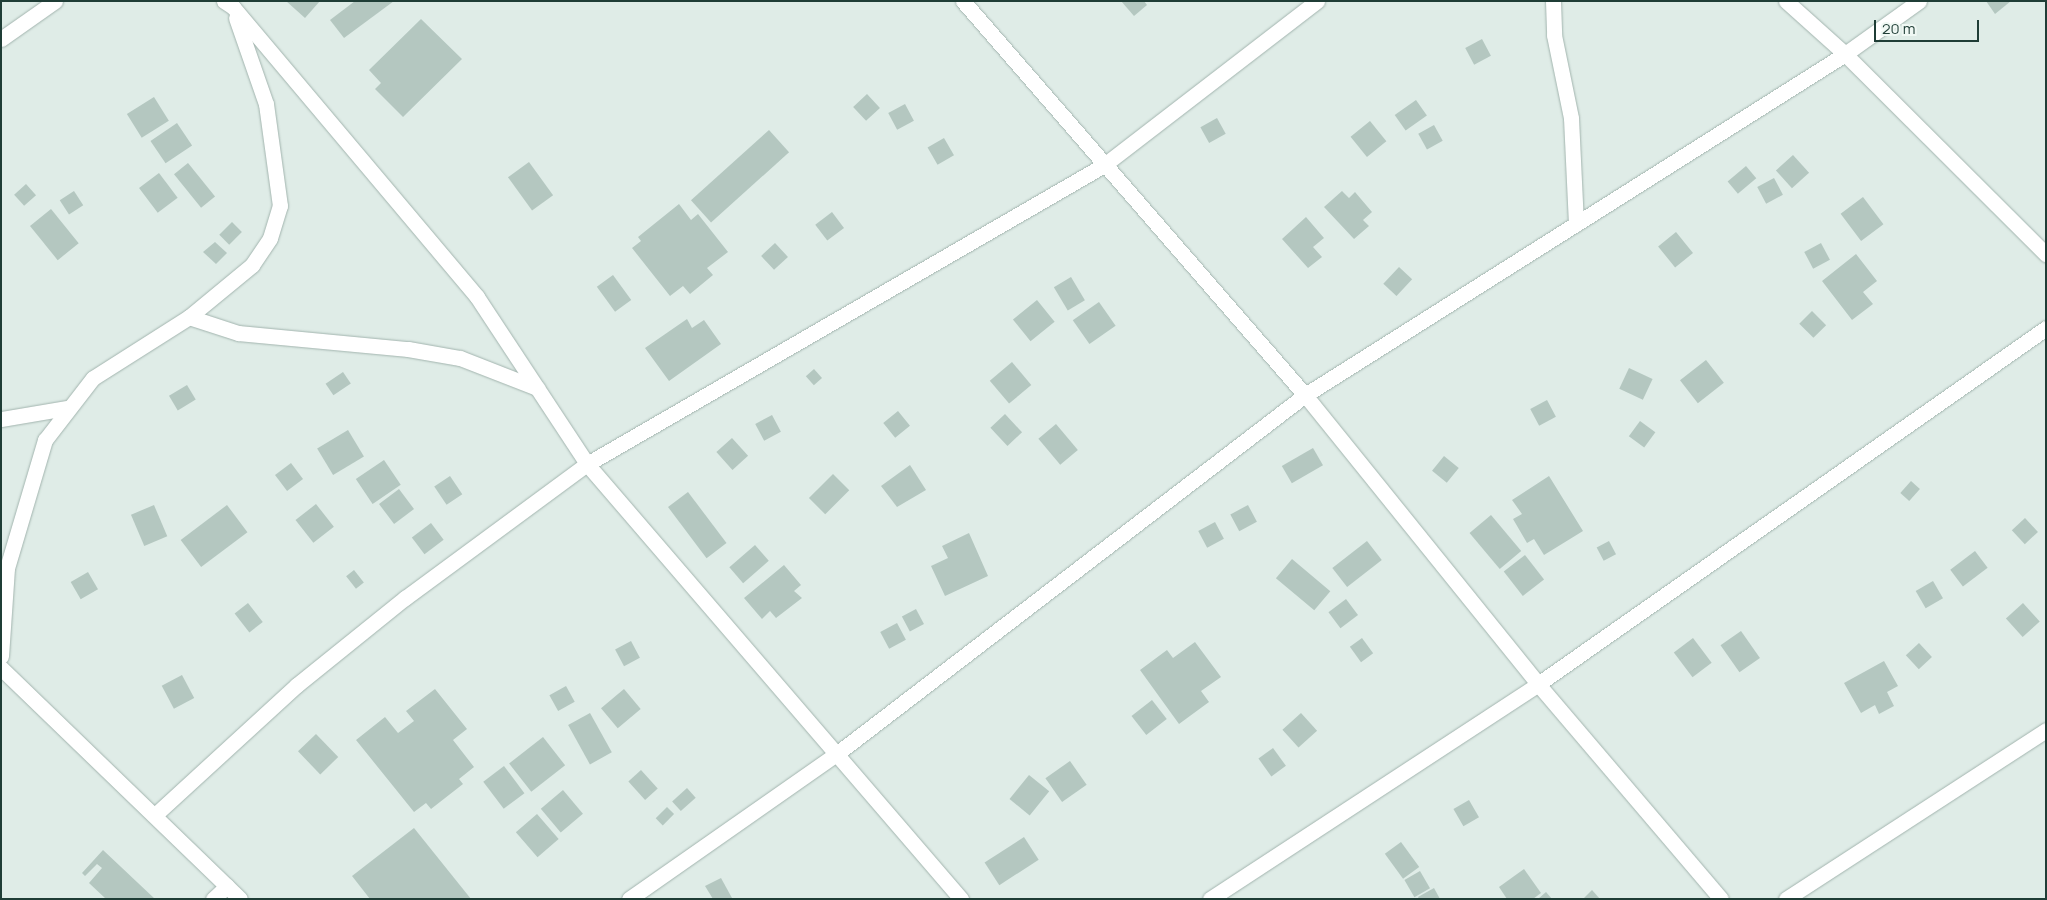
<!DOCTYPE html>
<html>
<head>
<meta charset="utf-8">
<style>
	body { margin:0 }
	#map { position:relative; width:2047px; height:900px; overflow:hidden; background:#dfece7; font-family:Manrope,sans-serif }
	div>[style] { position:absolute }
	.building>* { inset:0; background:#b4c7c0; transform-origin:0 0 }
	.roads { filter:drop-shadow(0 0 1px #a2b4ae) drop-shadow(0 0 1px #a2b4ae) }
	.service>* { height:15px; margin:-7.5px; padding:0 7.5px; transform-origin:7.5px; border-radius:7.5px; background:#fff }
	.minor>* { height:15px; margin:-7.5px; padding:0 7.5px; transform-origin:7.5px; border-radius:7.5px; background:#fff }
	.tertiary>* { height:15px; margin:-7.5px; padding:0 7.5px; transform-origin:7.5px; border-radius:7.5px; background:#fff }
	span { translate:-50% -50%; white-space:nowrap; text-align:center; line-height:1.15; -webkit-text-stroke:4px #f0f8f4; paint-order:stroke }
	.frame { position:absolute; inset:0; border:2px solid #1f3d36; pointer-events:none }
	.scale { position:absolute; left:1874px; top:20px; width:105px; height:22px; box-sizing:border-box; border:2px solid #1f3d36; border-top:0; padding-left:6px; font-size:15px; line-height:18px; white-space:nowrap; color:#1f3d36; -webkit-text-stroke:4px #f0f8f4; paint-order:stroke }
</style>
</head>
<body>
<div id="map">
	<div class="building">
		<div style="clip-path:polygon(286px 1px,320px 1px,305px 18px)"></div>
		<div style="clip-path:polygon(355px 1px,394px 1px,344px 38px,330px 20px)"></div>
		<div style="clip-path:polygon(1121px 1px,1144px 1px,1147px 5px,1134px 16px)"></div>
		<div style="clip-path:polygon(1986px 1px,2011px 1px,1995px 14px)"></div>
		<div style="clip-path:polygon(421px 19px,462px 59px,403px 117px,375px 89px,381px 83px,369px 70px)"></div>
		<div style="left:1482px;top:39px;width:19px;height:19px;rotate:62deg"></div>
		<div style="left:867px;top:94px;width:19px;height:19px;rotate:47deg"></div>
		<div style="left:154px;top:97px;width:28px;height:32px;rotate:58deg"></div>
		<div style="left:1416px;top:100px;width:19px;height:26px;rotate:55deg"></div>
		<div style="left:905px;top:104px;width:19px;height:19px;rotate:62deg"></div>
		<div style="left:1217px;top:118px;width:18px;height:19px;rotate:61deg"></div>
		<div style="left:1370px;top:121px;width:26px;height:25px;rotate:51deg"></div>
		<div style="left:177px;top:123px;width:27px;height:32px;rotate:56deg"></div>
		<div style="left:1434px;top:125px;width:18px;height:18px;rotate:61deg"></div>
		<div style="left:769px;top:130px;width:30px;height:105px;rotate:48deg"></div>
		<div style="left:944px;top:138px;width:20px;height:19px;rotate:60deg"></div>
		<div style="left:1793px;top:155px;width:24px;height:23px;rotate:48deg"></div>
		<div style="left:529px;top:162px;width:41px;height:26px;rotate:54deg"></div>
		<div style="left:188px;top:163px;width:43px;height:18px;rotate:51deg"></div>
		<div style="left:1746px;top:166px;width:16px;height:24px;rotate:50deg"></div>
		<div style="left:159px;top:173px;width:31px;height:25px;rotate:53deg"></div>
		<div style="left:1774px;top:178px;width:19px;height:19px;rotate:62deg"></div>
		<div style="left:26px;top:184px;width:15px;height:16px;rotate:48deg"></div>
		<div style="left:74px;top:191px;width:17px;height:17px;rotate:57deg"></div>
		<div style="clip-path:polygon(1342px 191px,1349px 198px,1355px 192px,1372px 212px,1363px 220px,1369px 226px,1354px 239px,1324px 207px)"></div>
		<div style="left:1863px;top:197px;width:34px;height:28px;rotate:53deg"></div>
		<div style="clip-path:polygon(679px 204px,691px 220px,698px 214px,728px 252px,707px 268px,713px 275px,690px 294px,683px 286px,670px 296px,632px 248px,641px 241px,638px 237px)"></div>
		<div style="left:51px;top:209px;width:44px;height:27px;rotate:51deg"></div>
		<div style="left:832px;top:212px;width:20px;height:21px;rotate:53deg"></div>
		<div style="clip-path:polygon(1306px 217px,1324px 238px,1313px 247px,1322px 257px,1308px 268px,1282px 239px)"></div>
		<div style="left:232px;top:222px;width:14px;height:18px;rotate:45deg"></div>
		<div style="left:1676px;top:232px;width:27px;height:23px;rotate:51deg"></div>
		<div style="clip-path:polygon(215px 242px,227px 253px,216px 264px,203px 252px)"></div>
		<div style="left:775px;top:243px;width:19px;height:19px;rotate:47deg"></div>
		<div style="left:1821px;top:243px;width:19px;height:19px;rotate:62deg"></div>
		<div style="clip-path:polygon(1856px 254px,1877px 281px,1863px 292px,1873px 304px,1852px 320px,1822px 281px)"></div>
		<div style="left:1399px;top:267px;width:18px;height:23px;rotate:43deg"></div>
		<div style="left:613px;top:275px;width:31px;height:20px;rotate:54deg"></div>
		<div style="left:1071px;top:277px;width:27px;height:20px;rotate:59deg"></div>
		<div style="left:1037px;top:300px;width:28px;height:31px;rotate:51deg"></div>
		<div style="left:1099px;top:302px;width:29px;height:32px;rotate:55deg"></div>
		<div style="left:1812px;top:311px;width:20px;height:18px;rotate:45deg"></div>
		<div style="clip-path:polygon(687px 319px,692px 328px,704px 320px,721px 344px,669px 381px,645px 348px)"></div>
		<div style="left:1706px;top:360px;width:29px;height:33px;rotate:52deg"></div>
		<div style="left:1012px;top:362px;width:30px;height:29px;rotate:50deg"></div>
		<div style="left:1629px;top:368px;width:26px;height:23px;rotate:25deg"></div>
		<div style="left:814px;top:369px;width:12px;height:11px;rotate:48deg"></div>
		<div style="left:343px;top:372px;width:14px;height:21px;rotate:56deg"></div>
		<div style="left:187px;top:385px;width:17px;height:21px;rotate:59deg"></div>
		<div style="left:1547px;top:400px;width:19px;height:19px;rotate:62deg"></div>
		<div style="left:898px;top:411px;width:19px;height:19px;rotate:51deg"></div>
		<div style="left:1005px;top:414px;width:25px;height:20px;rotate:47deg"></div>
		<div style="left:772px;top:415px;width:19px;height:19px;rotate:62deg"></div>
		<div style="left:1640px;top:421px;width:19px;height:19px;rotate:36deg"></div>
		<div style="left:1056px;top:424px;width:34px;height:23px;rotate:50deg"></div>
		<div style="left:348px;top:430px;width:31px;height:36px;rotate:59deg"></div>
		<div style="left:732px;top:438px;width:24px;height:21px;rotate:48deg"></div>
		<div style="left:1313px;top:448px;width:20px;height:36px;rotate:60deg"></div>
		<div style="left:1444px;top:456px;width:19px;height:19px;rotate:39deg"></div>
		<div style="left:384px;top:460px;width:30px;height:34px;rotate:56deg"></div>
		<div style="left:291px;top:463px;width:20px;height:20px;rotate:53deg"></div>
		<div style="clip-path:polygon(910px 465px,926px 490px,897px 507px,881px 486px)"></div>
		<div style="left:833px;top:474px;width:23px;height:34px;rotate:45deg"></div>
		<div style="left:450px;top:476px;width:22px;height:19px;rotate:56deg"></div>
		<div style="clip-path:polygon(1549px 476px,1583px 531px,1544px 555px,1534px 539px,1527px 543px,1513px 519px,1522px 514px,1512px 500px)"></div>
		<div style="left:1911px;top:481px;width:12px;height:16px;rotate:42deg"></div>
		<div style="left:399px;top:489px;width:25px;height:25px;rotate:53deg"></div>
		<div style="left:688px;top:492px;width:64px;height:25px;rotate:53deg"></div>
		<div style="left:316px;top:504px;width:29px;height:26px;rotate:52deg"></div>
		<div style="left:154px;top:505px;width:34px;height:25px;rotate:67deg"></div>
		<div style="left:227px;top:505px;width:34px;height:58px;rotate:53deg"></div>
		<div style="left:1248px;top:505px;width:19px;height:20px;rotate:62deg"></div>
		<div style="left:1491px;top:515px;width:47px;height:28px;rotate:50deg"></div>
		<div style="left:2025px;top:518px;width:19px;height:18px;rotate:47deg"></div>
		<div style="left:1215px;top:522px;width:19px;height:19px;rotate:62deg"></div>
		<div style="left:431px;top:523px;width:21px;height:24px;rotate:53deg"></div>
		<div style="clip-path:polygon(969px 533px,988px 576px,945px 596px,931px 566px,948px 558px,942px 546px)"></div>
		<div style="left:1367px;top:541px;width:24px;height:44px;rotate:52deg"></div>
		<div style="left:1609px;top:541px;width:15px;height:14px;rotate:62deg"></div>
		<div style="left:755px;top:545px;width:21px;height:34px;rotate:49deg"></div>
		<div style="left:1975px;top:551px;width:21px;height:31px;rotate:53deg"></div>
		<div style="left:1525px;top:555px;width:31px;height:27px;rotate:52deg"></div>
		<div style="left:1292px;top:559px;width:50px;height:25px;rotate:40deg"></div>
		<div style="clip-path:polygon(784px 565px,801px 585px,794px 591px,802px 598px,776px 618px,770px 611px,762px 619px,744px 598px)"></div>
		<div style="left:354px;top:570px;width:16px;height:10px;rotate:52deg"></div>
		<div style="left:88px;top:572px;width:20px;height:20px;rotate:60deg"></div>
		<div style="left:1933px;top:581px;width:20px;height:20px;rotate:60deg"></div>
		<div style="left:1346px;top:599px;width:20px;height:22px;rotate:53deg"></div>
		<div style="left:248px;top:603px;width:24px;height:17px;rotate:52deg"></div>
		<div style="left:2023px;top:603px;width:25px;height:23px;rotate:48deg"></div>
		<div style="left:916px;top:609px;width:17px;height:16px;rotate:62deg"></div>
		<div style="left:897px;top:623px;width:19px;height:19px;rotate:62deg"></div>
		<div style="left:1741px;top:631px;width:33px;height:25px;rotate:55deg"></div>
		<div style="left:1362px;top:638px;width:19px;height:15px;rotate:54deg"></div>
		<div style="left:1693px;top:638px;width:31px;height:24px;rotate:53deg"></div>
		<div style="left:631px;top:641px;width:19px;height:18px;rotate:62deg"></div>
		<div style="clip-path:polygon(1195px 642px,1221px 677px,1201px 691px,1209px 702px,1179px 724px,1140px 670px,1167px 650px,1173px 658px)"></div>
		<div style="left:1919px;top:643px;width:19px;height:18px;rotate:47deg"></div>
		<div style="clip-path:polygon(1884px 661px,1898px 686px,1887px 692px,1894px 706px,1879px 714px,1875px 705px,1861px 713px,1844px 683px)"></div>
		<div style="left:182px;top:675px;width:26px;height:23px;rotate:62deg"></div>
		<div style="left:566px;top:686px;width:18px;height:19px;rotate:61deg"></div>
		<div style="clip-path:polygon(435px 689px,467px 729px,453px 740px,474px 767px,459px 779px,463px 784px,431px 809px,426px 803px,414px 812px,356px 740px,385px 717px,398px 733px,414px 721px,406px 711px)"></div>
		<div style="left:624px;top:689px;width:26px;height:30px;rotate:50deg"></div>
		<div style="left:1152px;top:700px;width:24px;height:26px;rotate:52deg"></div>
		<div style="left:590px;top:713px;width:45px;height:25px;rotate:61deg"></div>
		<div style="left:1301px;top:713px;width:24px;height:25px;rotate:48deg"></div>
		<div style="left:316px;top:734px;width:32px;height:25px;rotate:46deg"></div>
		<div style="left:543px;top:737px;width:36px;height:43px;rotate:52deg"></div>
		<div style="left:1273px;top:748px;width:22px;height:18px;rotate:54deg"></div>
		<div style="left:1070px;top:761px;width:29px;height:30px;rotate:55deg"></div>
		<div style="left:504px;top:766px;width:34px;height:26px;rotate:53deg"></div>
		<div style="left:641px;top:770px;width:25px;height:17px;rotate:48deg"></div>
		<div style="left:1029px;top:775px;width:26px;height:31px;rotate:39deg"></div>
		<div style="left:687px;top:788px;width:13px;height:20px;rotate:48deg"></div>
		<div style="left:563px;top:790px;width:31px;height:29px;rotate:50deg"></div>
		<div style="left:1469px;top:800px;width:20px;height:18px;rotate:60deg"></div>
		<div style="left:667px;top:807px;width:10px;height:16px;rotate:45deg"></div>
		<div style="left:537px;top:814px;width:33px;height:28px;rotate:49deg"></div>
		<div style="clip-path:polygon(414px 828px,471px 899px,370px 899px,352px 876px)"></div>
		<div style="left:1024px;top:837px;width:27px;height:47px;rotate:57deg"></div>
		<div style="left:1401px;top:842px;width:31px;height:20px;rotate:54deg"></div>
		<div style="clip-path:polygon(103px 850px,155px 899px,106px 899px,89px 883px,102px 868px,97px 864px,85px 876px,82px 873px)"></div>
		<div style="clip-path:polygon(1524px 869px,1541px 893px,1533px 899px,1507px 899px,1499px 887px)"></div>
		<div style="left:1420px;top:871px;width:20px;height:18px;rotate:60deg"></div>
		<div style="clip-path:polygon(721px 878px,732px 898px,730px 899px,713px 899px,705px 886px)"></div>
		<div style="clip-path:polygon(1434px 888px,1440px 899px,1419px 899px,1418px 897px)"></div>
		<div style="clip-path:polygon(1592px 890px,1600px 899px,1583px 899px)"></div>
		<div style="clip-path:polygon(1546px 892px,1552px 899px,1538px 899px)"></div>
	</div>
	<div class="roads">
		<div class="service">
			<div style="left:213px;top:899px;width:19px;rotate:-43deg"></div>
		</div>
		<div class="minor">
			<div style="left:224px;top:1px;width:11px;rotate:34deg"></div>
			<div style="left:233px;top:7px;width:379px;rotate:49.9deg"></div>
			<div style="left:477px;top:297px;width:200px;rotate:56.6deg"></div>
			<div style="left:587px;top:464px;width:574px;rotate:49.31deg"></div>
			<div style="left:963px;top:1px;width:522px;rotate:49.04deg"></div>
			<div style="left:1305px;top:395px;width:371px;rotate:51.1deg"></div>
			<div style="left:1538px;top:684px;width:282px;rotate:49.6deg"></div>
			<div style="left:1553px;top:1px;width:34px;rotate:88deg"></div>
			<div style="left:1554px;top:35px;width:85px;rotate:78.4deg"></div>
			<div style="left:1571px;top:118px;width:106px;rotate:87.3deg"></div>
			<div style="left:1786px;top:1px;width:79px;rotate:41.9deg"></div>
			<div style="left:1845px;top:54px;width:284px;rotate:44.9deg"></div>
			<div style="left:1px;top:39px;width:66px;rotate:-35.1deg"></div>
			<div style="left:189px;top:317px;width:52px;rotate:18.1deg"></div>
			<div style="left:238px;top:333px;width:171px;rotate:5.4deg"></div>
			<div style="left:408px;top:349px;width:53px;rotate:9.8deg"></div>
			<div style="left:460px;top:358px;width:83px;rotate:21.3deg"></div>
			<div style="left:1px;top:419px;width:67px;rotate:-9.5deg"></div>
			<div style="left:1px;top:656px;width:88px;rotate:-86.1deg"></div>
			<div style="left:7px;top:568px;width:134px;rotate:-73.5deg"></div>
			<div style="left:45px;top:440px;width:78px;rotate:-52.3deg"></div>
			<div style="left:93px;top:378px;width:114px;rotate:-32.4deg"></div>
			<div style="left:189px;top:317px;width:82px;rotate:-39.5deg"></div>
			<div style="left:252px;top:265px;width:32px;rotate:-56deg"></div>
			<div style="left:270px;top:238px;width:34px;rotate:-73deg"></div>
			<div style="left:280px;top:206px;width:103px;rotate:-97.8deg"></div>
			<div style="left:266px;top:104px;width:91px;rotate:-109.2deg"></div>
			<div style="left:156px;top:814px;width:191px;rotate:-42.5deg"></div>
			<div style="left:297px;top:685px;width:139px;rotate:-38.9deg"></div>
			<div style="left:405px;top:598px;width:226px;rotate:-36.4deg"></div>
			<div style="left:587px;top:464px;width:597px;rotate:-30.04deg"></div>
			<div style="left:1104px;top:165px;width:269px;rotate:-37.6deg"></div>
			<div style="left:629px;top:899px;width:251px;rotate:-35deg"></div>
			<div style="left:835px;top:755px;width:592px;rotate:-37.45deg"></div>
			<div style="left:1305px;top:395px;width:639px;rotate:-32.27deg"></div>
			<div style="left:1845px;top:54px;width:91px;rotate:-35.6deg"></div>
			<div style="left:1210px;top:899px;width:392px;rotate:-33.2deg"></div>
			<div style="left:1538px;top:684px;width:620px;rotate:-35.02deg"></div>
			<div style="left:1786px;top:899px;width:310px;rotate:-33deg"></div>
		</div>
		<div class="tertiary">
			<div style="left:1px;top:668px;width:332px;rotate:44deg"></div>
		</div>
	</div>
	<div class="frame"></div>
	<div class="scale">20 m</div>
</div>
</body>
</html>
